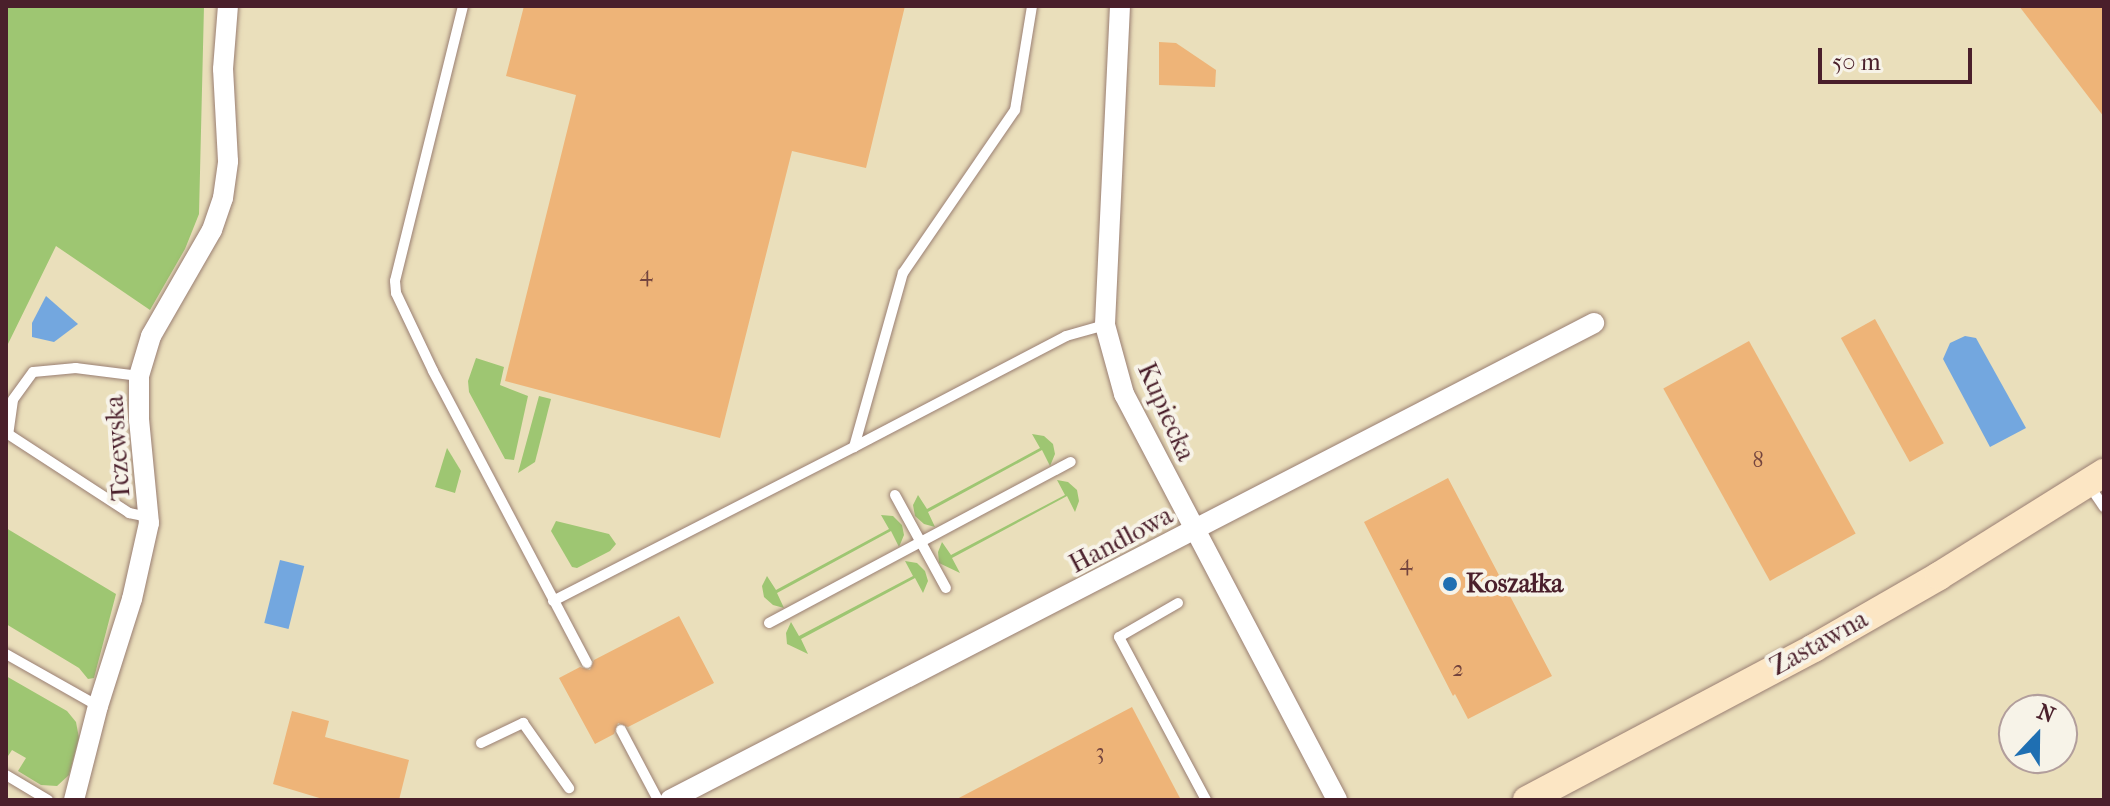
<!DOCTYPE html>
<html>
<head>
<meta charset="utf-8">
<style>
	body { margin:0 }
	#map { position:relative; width:2110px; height:806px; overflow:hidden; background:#eadfbb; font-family:"IM FELL French Canon",serif }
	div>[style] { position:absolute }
	.green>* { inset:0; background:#9ec672 }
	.water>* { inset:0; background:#73a7df; transform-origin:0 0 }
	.building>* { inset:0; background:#eeb478; transform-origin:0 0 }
	.roads { filter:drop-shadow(0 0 2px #9a7f73) drop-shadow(0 0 2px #9a7f73) }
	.lane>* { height:10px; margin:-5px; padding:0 5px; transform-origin:5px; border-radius:5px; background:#fff }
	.street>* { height:20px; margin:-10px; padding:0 10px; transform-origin:10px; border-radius:10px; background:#fff }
	.secondary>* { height:28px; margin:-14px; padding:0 14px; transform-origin:14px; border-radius:14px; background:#fce6c4 }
	.dots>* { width:22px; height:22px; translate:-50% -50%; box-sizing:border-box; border:4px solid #f7f3e8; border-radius:50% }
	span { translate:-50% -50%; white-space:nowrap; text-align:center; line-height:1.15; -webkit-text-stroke:8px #f7f3e8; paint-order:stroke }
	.number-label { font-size:22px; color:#73443e }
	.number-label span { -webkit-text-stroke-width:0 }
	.street-label { font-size:26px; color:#4a1f2b }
	.poi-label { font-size:26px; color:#4a1f2b; font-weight:700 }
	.left { translate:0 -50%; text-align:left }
	.frame { position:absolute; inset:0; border:8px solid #4a1f2b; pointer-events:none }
	.north { position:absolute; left:1998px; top:694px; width:80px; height:80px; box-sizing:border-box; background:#f7f3e8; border:2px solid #b29e9c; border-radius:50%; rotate:22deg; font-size:22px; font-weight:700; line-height:32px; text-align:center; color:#4a1f2b }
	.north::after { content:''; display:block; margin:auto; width:28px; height:36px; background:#1f6fb2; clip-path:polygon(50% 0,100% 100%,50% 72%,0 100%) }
	.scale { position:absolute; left:1818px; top:48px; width:154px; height:36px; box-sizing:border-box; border:4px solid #4a1f2b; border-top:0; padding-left:10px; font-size:24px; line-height:28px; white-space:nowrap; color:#4a1f2b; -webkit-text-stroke:6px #f7f3e8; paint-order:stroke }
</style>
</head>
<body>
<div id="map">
	<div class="green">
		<div style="clip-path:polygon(6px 6px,204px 6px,199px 214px,185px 249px,150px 310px,56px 246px,6px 348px)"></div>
		<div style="clip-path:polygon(476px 358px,504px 367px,500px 385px,528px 396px,514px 460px,505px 459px,469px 392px,468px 381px)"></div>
		<div style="clip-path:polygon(539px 396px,551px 399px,535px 462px,518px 473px)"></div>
		<div style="clip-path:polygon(1032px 434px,1044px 436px,1053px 444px,1055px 454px,1050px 466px,1042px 450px,928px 512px,935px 527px,924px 524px,915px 516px,913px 505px,918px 495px,927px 509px,1040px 448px)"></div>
		<div style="clip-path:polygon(447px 448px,461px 471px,455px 493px,435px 487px)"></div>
		<div style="clip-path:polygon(1057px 480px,1068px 482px,1077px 490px,1079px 501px,1075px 512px,1067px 496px,952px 558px,960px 573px,939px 563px,938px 552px,942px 542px,951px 555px,1065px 495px)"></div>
		<div style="clip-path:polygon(881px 515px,893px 516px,902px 525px,904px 535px,899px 547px,891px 531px,777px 593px,784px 608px,773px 605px,764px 597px,762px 586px,767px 576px,776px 590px,889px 529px)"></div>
		<div style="clip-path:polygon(556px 521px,609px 534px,616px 544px,610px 551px,577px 568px,572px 567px,551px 531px)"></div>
		<div style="clip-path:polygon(6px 528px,116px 594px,94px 678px,88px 679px,79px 668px,6px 624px)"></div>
		<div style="clip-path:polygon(905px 561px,917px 563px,925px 571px,928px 581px,923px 593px,915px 578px,801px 639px,808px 654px,787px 644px,786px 633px,791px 622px,799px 636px,913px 576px)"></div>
		<div style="clip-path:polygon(6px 676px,67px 711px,76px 722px,79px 738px,69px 775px,57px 786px,41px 785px,18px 771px,26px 758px,12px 750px,6px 759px)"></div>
	</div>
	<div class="water">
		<div style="clip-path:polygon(46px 296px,78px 324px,54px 342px,32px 337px,32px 323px)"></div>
		<div style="clip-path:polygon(1965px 336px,1976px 338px,2026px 428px,1990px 447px,1943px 359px,1950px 343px)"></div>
		<div style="left:280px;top:560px;width:25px;height:65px;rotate:14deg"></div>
	</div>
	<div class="building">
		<div style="clip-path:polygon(524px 6px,905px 6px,866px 168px,792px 151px,720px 438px,505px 381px,576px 95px,506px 76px)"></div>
		<div style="clip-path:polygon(2019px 6px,2104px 6px,2104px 117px)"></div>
		<div style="clip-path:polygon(1159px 42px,1176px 43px,1216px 70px,1215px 87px,1159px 85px)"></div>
		<div style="left:1875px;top:319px;width:142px;height:39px;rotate:61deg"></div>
		<div style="left:1749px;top:341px;width:220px;height:98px;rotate:61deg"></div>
		<div style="clip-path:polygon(1448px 478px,1552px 676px,1468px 719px,1455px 694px,1453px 696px,1364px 522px)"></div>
		<div style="clip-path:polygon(679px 616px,714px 683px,628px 727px,618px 723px,614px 734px,595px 744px,559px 678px,580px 667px,590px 670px,594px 660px)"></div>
		<div style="clip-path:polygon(1132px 707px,1181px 800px,955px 800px)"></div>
		<div style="clip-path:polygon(292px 711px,329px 721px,325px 737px,409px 760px,399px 800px,326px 800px,273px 784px)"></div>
	</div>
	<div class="roads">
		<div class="lane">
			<div style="left:463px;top:6px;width:283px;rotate:103.9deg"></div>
			<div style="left:395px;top:281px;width:12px;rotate:85deg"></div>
			<div style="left:396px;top:293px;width:86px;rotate:64.6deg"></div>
			<div style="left:433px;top:371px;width:330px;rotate:62.2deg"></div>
			<div style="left:139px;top:376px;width:64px;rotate:-172.8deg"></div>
			<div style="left:76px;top:368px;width:43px;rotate:174.7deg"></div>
			<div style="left:33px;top:372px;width:34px;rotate:126deg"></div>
			<div style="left:13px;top:400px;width:34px;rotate:98deg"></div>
			<div style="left:8px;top:434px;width:145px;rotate:33.1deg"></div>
			<div style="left:129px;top:513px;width:19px;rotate:12deg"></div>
			<div style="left:854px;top:447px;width:239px;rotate:-27.6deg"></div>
			<div style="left:1066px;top:336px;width:41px;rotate:-15.8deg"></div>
			<div style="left:2089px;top:485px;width:27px;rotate:56deg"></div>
			<div style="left:895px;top:495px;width:106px;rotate:61.3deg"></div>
			<div style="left:553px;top:601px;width:338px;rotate:-27.1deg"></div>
			<div style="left:854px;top:447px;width:181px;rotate:-74.3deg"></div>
			<div style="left:903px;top:273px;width:198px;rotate:-55.5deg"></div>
			<div style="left:1015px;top:110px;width:105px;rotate:-80.7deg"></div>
			<div style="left:1178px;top:603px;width:68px;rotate:150deg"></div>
			<div style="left:1119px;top:637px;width:185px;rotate:61.9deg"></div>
			<div style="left:769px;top:623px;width:342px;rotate:-28.1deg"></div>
			<div style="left:6px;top:654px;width:106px;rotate:29.5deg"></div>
			<div style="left:621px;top:730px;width:79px;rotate:62.1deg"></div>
			<div style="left:481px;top:743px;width:47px;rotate:-25.5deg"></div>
			<div style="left:523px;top:723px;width:80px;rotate:54.7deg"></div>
			<div style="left:6px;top:775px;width:49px;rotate:30.8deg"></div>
		</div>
		<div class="street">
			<div style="left:1120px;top:6px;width:319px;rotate:92.7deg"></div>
			<div style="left:1105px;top:325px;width:72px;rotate:74.6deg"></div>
			<div style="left:1124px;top:394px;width:458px;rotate:62.3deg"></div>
			<div style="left:74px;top:800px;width:97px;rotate:-75.7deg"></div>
			<div style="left:98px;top:706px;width:112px;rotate:-72.4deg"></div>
			<div style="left:132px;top:599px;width:78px;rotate:-77.4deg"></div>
			<div style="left:149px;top:523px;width:103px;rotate:-95.5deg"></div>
			<div style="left:139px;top:420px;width:44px;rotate:-90deg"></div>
			<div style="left:139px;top:376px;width:42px;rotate:-73.3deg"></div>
			<div style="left:151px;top:336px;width:122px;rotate:-60.1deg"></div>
			<div style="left:212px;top:230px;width:34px;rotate:-71deg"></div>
			<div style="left:223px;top:198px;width:37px;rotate:-82deg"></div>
			<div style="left:228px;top:161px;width:92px;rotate:-93.1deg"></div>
			<div style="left:223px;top:69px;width:63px;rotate:-85.5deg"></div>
			<div style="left:670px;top:800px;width:1040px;rotate:-27.3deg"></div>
		</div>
		<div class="secondary">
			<div style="left:1527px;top:800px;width:325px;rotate:-27.9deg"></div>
			<div style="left:1814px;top:648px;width:144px;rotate:-29.9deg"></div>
			<div style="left:1939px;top:576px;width:195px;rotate:-32deg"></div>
		</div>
	</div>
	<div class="dots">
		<div style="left:1450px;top:584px;background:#1f6fb2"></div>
	</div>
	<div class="number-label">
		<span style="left:646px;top:275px">4</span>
		<span style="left:1758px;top:461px">8</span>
		<span style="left:1406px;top:564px">4</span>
		<span style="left:1458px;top:670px">2</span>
		<span style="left:1100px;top:753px">3</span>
	</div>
	<div class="street-label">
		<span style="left:1166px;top:412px;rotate:66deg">Kupiecka</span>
		<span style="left:118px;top:448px;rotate:-94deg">Tczewska</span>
		<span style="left:1121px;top:540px;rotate:-28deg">Handlowa</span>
		<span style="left:1819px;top:643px;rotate:-29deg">Zastawna</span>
	</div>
	<div class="poi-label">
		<span class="left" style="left:1466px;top:584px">Koszałka</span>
	</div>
	<div class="frame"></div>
	<div class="north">N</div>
	<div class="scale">50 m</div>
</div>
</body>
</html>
